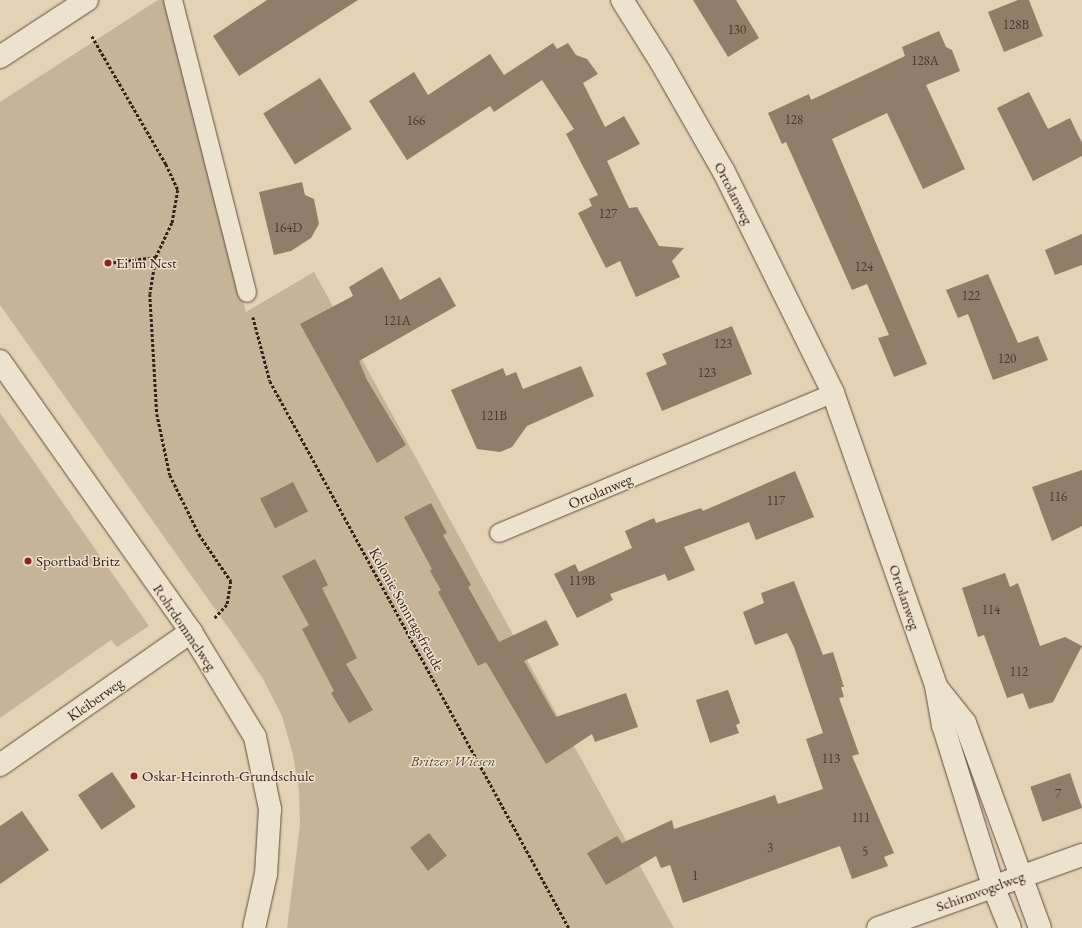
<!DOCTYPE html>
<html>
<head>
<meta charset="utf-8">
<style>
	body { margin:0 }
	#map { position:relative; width:1082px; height:928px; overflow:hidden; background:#e3d2b4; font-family:"EB Garamond",serif }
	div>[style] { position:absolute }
	.green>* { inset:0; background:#c6b499 }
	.building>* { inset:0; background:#917d69; transform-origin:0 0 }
	.path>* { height:2.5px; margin-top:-1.25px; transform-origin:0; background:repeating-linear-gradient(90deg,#382018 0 3px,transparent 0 5px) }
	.roads { filter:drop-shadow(0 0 1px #634c3f) drop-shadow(0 0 1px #634c3f) }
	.service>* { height:18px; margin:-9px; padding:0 9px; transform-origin:9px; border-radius:9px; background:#ede2ce }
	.minor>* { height:22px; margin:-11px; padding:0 11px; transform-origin:11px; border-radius:11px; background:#ede2ce }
	.tertiary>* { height:22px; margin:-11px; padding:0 11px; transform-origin:11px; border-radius:11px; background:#ede2ce }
	.dots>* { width:11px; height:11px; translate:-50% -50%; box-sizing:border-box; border:2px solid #ede2ce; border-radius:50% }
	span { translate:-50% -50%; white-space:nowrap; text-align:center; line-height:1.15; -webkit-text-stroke:3px #ede2ce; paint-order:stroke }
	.number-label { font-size:13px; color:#4e372c }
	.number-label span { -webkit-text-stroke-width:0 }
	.street-label { font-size:15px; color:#382018 }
	.poi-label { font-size:15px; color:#382018 }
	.left { translate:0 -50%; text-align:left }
	.park-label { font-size:15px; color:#5c4538; font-style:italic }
</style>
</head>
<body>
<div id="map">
	<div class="green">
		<div style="clip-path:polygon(158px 0,166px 0,246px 312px,314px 272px,674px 928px,287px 928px,300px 825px,299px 790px,293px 755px,282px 716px,263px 679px,237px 640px,0 305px,0 102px)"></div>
		<div style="clip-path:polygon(0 413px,149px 626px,117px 647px,111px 640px,0 718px)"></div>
	</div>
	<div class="building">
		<div style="clip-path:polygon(267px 0,358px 0,239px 76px,213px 36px)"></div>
		<div style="clip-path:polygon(693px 0,736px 0,759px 38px,728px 57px)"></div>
		<div style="clip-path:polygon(1018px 0,1029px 0,1043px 36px,1004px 52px,988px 12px)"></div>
		<div style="clip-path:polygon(939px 31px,946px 47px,952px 50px,960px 71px,926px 85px,965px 169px,923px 189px,887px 113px,832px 139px,927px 364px,894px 377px,878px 338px,889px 335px,867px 284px,852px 290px,786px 142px,782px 144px,768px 113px,809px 94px,811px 100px,905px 56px,902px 47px)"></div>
		<div style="clip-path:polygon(553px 43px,557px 49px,568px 43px,576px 55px,587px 59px,598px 74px,583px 83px,605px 127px,624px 116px,640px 144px,607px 161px,629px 208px,637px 207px,659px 246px,684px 248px,672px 261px,680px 277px,636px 297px,620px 261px,606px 268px,578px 213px,592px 206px,589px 199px,598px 195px,566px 134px,574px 129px,542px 80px,494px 112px,490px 106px,407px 160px,369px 101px,414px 72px,428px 95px,490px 54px,504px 75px)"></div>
		<div style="left:320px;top:78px;width:60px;height:67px;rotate:58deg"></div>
		<div style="clip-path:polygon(1029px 92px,1048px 129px,1070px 118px,1082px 143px,1082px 156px,1033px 181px,997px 108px)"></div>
		<div style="clip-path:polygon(302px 182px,305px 195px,314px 199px,319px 224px,311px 238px,291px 251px,274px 255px,259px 192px)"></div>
		<div style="clip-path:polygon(1082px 234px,1082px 265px,1055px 275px,1045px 250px)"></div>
		<div style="clip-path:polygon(382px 267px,400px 300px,440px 277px,456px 306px,359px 361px,367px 380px,406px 445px,377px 463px,300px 324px,353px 296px,349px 287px)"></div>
		<div style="clip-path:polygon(988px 274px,1018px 343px,1038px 336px,1048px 360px,993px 380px,968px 314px,958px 318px,946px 290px)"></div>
		<div style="clip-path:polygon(732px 326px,752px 374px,662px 411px,646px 373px,667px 364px,662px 354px)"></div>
		<div style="clip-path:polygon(581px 366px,594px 396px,527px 426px,512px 447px,500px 452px,477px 449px,451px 390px,503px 368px,506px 376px,516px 372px,523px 389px)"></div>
		<div style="clip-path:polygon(1082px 470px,1082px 526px,1052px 541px,1032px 487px)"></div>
		<div style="clip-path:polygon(795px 471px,814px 517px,756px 540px,749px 522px,684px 547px,695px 570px,668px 581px,665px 574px,610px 594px,613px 600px,577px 618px,554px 574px,575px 564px,579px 572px,632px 548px,625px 531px,654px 518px,656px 523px,701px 508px,703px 511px)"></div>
		<div style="left:293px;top:482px;width:33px;height:37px;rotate:63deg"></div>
		<div style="clip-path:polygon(431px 503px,447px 533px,443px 535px,471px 585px,468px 587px,499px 642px,546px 620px,559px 645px,524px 661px,556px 717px,626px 693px,638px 727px,595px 742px,592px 734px,546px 764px,486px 662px,478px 666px,438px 592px,441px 590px,430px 571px,432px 569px,404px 517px)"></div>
		<div style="clip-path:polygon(315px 559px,328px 585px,322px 588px,357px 658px,346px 664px,373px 710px,349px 723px,331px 693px,334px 691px,302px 629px,309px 625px,282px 576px)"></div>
		<div style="clip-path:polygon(1005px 573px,1010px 587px,1018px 583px,1040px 646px,1065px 637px,1082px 646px,1053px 702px,1029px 709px,1023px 693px,1007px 698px,984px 635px,978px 637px,962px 588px)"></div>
		<div style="clip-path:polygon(794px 581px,823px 655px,833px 652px,844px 687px,841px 687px,844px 697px,839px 698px,859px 754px,852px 756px,894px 853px,884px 857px,888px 866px,852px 879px,840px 846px,683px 903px,670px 865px,661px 868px,656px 856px,606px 885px,587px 853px,617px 836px,622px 843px,672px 820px,674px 829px,775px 795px,778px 804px,823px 789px,806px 739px,823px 733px,794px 647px,787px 633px,755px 645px,743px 612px,764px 603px,761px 593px)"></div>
		<div style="clip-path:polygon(728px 690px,740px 723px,736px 725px,739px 733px,710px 743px,696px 700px)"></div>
		<div style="left:112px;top:772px;width:42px;height:41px;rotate:56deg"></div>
		<div style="left:1070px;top:773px;width:37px;height:42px;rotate:71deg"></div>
		<div style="clip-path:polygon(22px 811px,49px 850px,0 884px,0 826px)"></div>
		<div style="left:429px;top:833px;width:29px;height:24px;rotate:52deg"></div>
	</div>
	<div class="path">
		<div style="left:92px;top:36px;width:148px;rotate:60deg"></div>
		<div style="left:166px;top:164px;width:29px;rotate:65deg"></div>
		<div style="left:178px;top:190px;width:34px;rotate:100deg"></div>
		<div style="left:172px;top:223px;width:38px;rotate:115deg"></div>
		<div style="left:156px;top:257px;width:37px;rotate:99deg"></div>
		<div style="left:150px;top:294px;width:120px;rotate:86.7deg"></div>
		<div style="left:157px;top:414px;width:62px;rotate:78deg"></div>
		<div style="left:170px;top:475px;width:66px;rotate:63.8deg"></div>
		<div style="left:199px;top:534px;width:57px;rotate:55.8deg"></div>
		<div style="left:231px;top:581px;width:24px;rotate:99deg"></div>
		<div style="left:227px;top:605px;width:18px;rotate:133deg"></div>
		<div style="left:108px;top:263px;width:48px;rotate:-7.1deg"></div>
		<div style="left:253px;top:317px;width:66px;rotate:75.1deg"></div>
		<div style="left:270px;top:381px;width:623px;rotate:61.34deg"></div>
	</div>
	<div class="roads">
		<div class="service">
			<div style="left:173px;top:0;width:302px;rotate:75.8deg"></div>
			<div style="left:499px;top:533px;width:362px;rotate:-22.7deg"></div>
		</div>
		<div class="minor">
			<div style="left:622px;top:0;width:73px;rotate:57.8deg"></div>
			<div style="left:661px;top:62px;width:127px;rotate:60.2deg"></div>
			<div style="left:724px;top:172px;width:246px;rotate:63.7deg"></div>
			<div style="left:833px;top:393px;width:311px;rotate:70.6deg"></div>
			<div style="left:936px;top:686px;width:40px;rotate:80deg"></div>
			<div style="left:943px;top:725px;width:169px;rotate:72.7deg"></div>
			<div style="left:993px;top:886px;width:45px;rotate:68deg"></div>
			<div style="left:0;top:361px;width:332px;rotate:54.8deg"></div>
			<div style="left:191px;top:632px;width:123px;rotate:58.6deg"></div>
			<div style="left:255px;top:737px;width:74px;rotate:78.2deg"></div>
			<div style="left:270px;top:809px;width:65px;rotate:93.5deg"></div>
			<div style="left:266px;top:874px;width:55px;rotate:102.5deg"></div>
			<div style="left:938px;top:689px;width:43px;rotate:51.5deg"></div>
			<div style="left:965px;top:723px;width:218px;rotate:69.9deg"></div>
			<div style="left:0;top:765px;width:233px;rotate:-34.9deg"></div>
			<div style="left:878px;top:928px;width:217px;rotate:-19.7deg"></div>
		</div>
		<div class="tertiary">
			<div style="left:0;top:57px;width:104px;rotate:-33.2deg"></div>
		</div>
	</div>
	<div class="dots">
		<div style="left:108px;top:263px;background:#8f2418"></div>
		<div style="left:28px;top:561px;background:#8f2418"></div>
		<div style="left:134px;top:776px;background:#8f2418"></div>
	</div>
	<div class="number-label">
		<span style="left:1016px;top:25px">128B</span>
		<span style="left:737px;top:30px">130</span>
		<span style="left:925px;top:61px">128A</span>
		<span style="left:794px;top:120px">128</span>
		<span style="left:416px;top:121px">166</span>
		<span style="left:608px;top:214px">127</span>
		<span style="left:288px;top:228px">164D</span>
		<span style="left:864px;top:267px">124</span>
		<span style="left:971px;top:296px">122</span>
		<span style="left:397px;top:321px">121A</span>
		<span style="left:723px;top:344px">123</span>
		<span style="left:1007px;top:359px">120</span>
		<span style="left:707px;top:373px">123</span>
		<span style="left:494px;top:416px">121B</span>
		<span style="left:1058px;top:497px">116</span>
		<span style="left:776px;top:501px">117</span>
		<span style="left:582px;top:581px">119B</span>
		<span style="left:991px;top:610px">114</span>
		<span style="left:1019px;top:672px">112</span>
		<span style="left:831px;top:759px">113</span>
		<span style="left:1058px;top:794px">7</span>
		<span style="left:861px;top:818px">111</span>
		<span style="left:770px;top:848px">3</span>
		<span style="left:865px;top:852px">5</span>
		<span style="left:695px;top:876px">1</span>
	</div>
	<div class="street-label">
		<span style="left:734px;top:193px;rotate:63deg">Ortolanweg</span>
		<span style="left:600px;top:491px;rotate:-23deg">Ortolanweg</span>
		<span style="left:905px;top:597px;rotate:71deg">Ortolanweg</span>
		<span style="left:407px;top:609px;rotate:61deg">Kolonie Sonntagsfreude</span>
		<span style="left:185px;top:627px;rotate:56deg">Rohrdommelweg</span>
		<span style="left:95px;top:699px;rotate:-35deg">Kleiberweg</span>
		<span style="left:980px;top:891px;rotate:-20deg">Schirmvogelweg</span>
	</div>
	<div class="poi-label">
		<span class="left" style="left:116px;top:263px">Ei im Nest</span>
		<span class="left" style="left:36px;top:561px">Sportbad Britz</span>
		<span class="left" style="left:142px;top:776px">Oskar-Heinroth-Grundschule</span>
	</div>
	<div class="park-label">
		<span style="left:453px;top:761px">Britzer Wiesen</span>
	</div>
</div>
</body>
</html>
